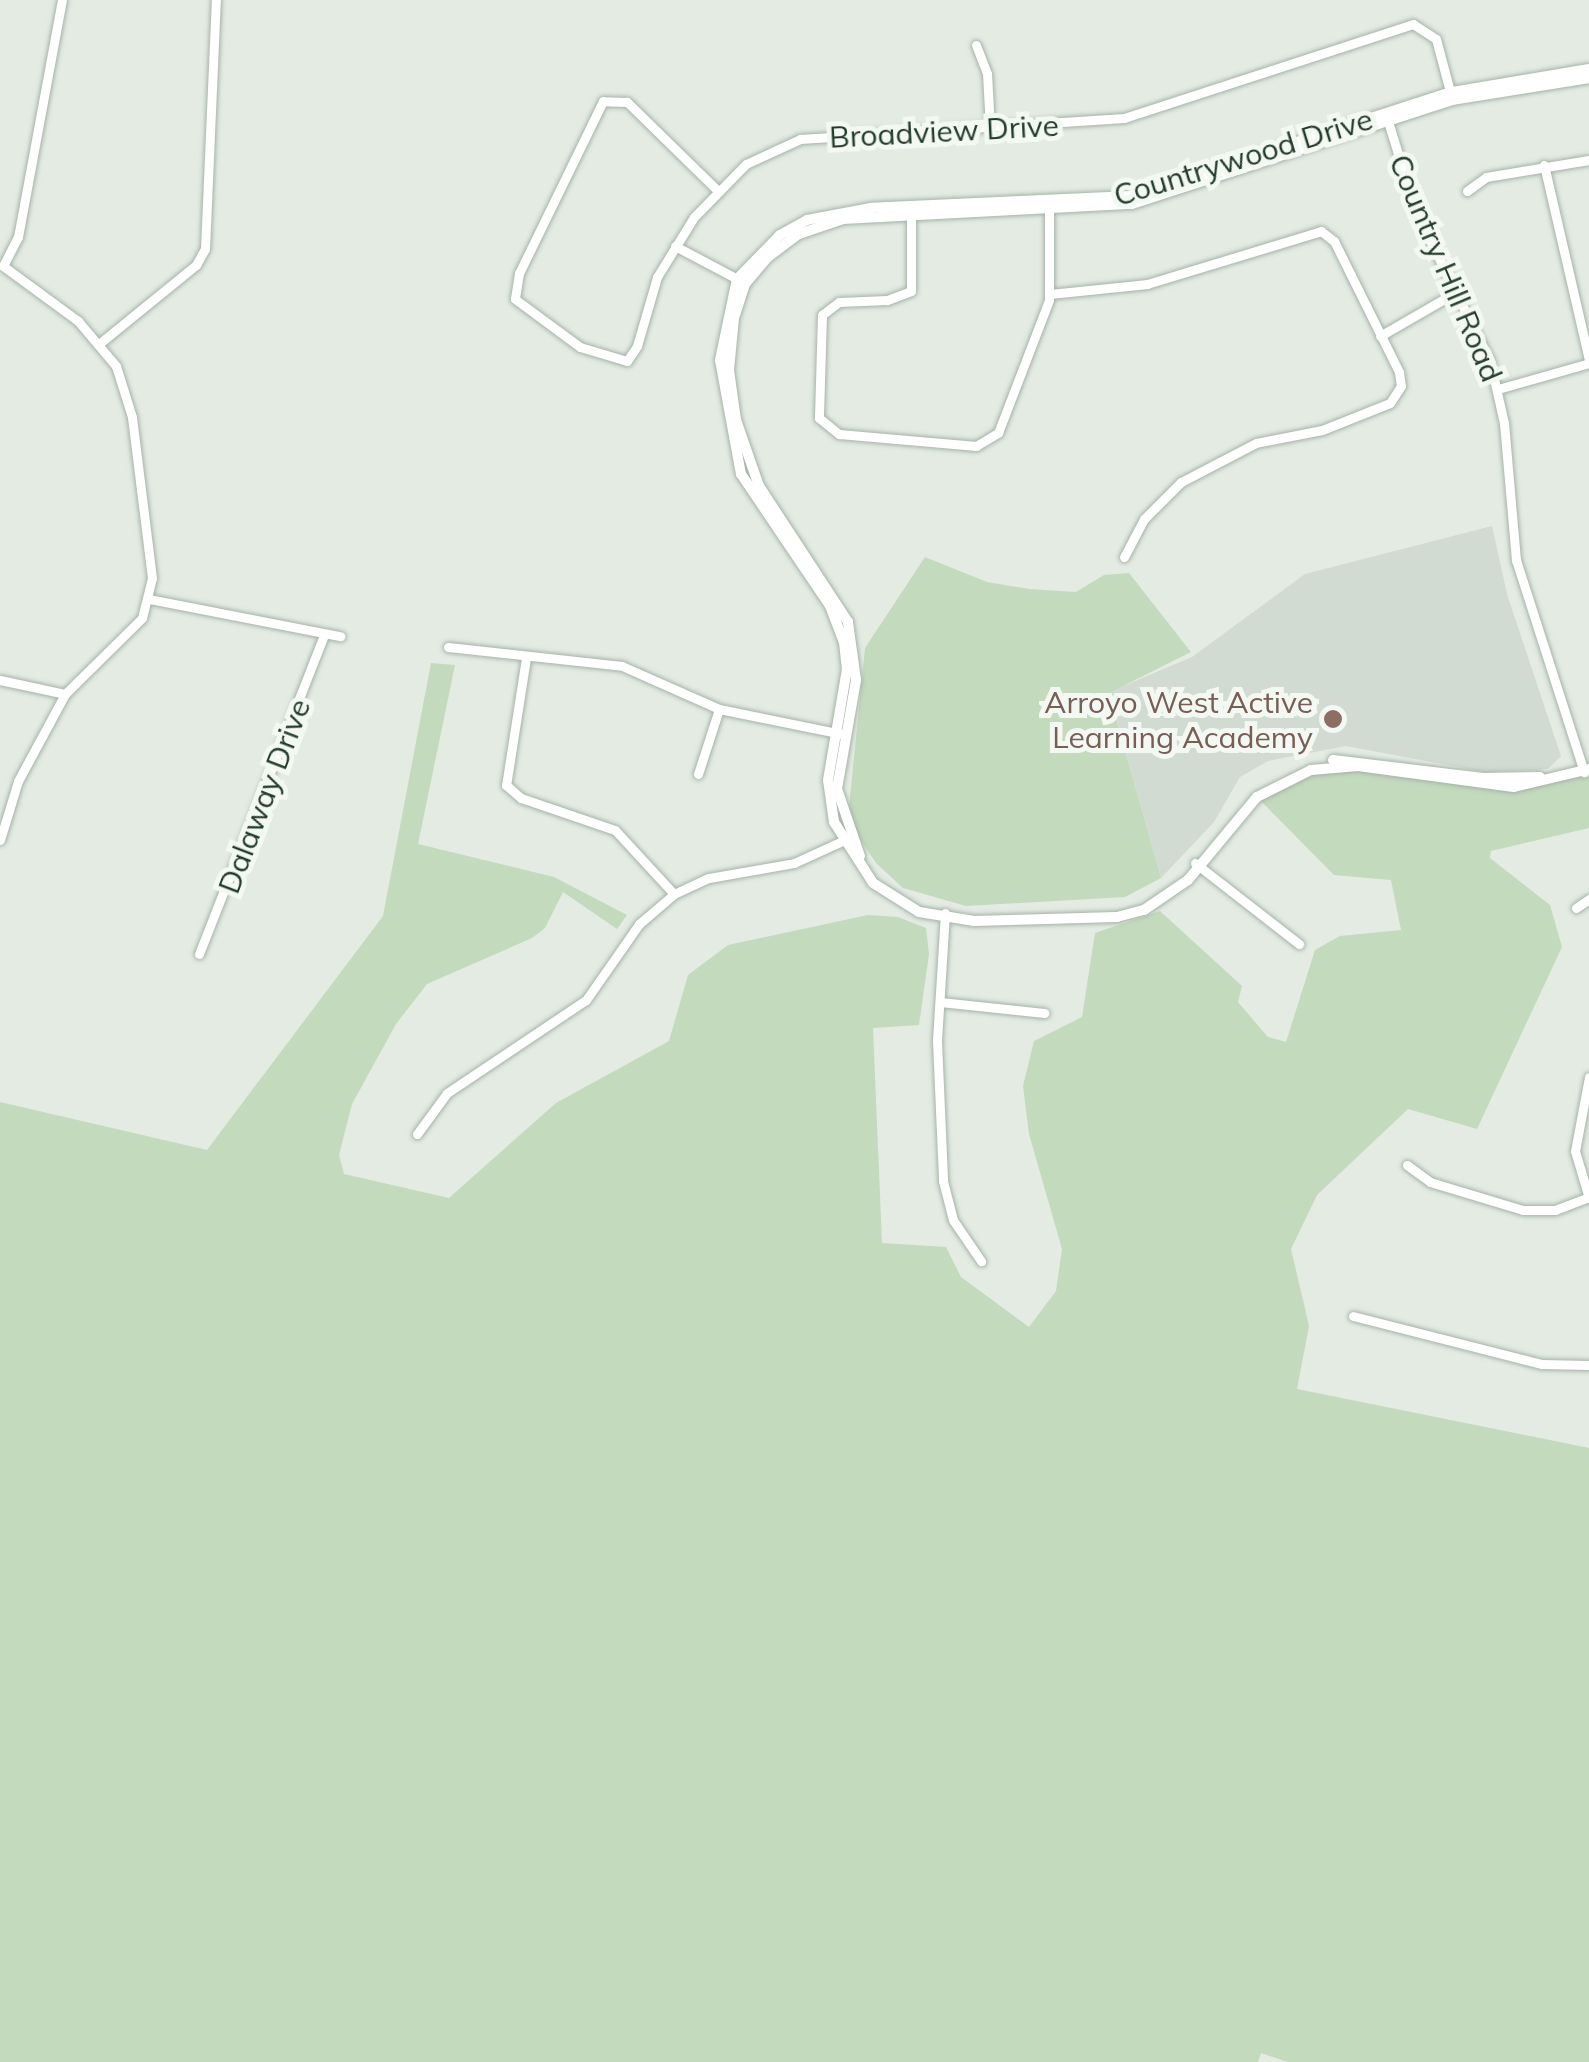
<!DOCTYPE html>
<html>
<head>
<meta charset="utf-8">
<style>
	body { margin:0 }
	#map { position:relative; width:1589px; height:2062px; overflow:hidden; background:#e3ebe3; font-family:Mulish,sans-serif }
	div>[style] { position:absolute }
	.built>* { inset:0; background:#d1dbd2 }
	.green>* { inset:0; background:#c3dabd }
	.roads { filter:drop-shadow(0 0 2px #a6b3a8) drop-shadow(0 0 2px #a6b3a8) }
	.minor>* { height:9px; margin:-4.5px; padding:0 4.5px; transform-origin:4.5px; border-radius:4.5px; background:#fff }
	.tertiary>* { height:10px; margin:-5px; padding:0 5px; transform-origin:5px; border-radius:5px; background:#fff }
	.dots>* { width:28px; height:28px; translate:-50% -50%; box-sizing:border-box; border:5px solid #f3f8f3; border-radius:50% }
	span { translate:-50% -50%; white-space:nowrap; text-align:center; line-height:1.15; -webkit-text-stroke:10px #f3f8f3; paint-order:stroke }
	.street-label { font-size:30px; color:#243b2a }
	.education-label { font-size:30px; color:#785e54 }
	.right { translate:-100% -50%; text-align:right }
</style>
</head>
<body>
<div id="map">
	<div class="built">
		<div style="clip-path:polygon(1492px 526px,1507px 594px,1561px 756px,1548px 769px,1485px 772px,1346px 746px,1268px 761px,1240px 777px,1214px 822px,1161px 878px,1109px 692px,1192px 657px,1305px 574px)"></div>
	</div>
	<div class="green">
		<div style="clip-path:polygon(925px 557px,987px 582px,1029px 589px,1076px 592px,1104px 575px,1129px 573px,1191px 652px,1109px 693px,1161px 878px,1125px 897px,966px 906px,903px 888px,876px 863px,854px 830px,849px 807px,865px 648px)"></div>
		<div style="clip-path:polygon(431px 663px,455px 665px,418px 844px,554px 877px,627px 915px,617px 929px,563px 892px,545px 928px,532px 938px,427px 984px,396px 1024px,352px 1104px,339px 1155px,344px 1174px,449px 1198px,556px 1103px,669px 1041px,688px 975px,728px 945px,868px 915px,898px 917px,926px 928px,929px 954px,919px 1025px,873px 1028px,882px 1243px,946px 1247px,961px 1277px,1029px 1327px,1056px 1291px,1062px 1249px,1029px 1134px,1023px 1086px,1034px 1041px,1082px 1017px,1095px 933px,1160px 911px,1242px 986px,1238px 1002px,1268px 1037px,1286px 1042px,1315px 950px,1340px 936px,1401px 930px,1391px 880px,1334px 875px,1257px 797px,1331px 766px,1489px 787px,1589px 769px,1589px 828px,1491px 851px,1490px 858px,1550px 905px,1562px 947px,1477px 1129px,1408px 1109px,1317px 1195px,1291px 1249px,1309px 1326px,1297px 1389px,1589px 1448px,1589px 2062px,1288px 2062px,1261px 2053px,1258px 2062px,0 2062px,0 1102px,207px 1150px,383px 916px)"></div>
	</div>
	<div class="roads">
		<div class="minor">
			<div style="left:976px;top:45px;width:30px;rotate:69deg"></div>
			<div style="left:987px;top:73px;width:55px;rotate:86.9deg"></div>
			<div style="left:1386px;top:115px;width:102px;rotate:72.8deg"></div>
			<div style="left:1416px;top:212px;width:166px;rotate:63.6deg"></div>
			<div style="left:1490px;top:361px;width:64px;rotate:77.3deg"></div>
			<div style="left:1504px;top:423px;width:138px;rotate:85deg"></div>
			<div style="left:1516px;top:560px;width:223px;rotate:72.2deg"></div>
			<div style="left:1544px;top:165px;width:200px;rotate:77deg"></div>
			<div style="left:717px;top:190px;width:126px;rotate:-135.6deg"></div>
			<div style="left:627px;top:102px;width:24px;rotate:-178deg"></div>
			<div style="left:603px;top:101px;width:191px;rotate:116deg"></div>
			<div style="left:519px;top:273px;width:26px;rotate:99deg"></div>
			<div style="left:515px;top:299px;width:81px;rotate:36.4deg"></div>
			<div style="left:580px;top:347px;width:49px;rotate:16.6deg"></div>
			<div style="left:627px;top:361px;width:18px;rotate:-56deg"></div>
			<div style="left:637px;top:346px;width:72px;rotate:-73.8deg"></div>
			<div style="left:657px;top:277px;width:70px;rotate:-58.3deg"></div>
			<div style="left:694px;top:217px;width:74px;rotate:-45.5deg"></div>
			<div style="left:746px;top:164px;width:60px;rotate:-24.8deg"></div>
			<div style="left:800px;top:139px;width:325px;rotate:-3.7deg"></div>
			<div style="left:1124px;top:118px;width:304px;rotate:-18deg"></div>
			<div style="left:1413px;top:24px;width:27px;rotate:33deg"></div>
			<div style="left:1436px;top:39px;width:62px;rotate:75.1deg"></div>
			<div style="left:1467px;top:191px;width:24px;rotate:-36deg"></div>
			<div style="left:1486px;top:177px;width:104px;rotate:-9.4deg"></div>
			<div style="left:911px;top:210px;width:81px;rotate:90deg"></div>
			<div style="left:911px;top:291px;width:26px;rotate:159deg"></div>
			<div style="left:887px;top:300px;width:48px;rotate:177.6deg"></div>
			<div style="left:839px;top:302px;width:21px;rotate:143deg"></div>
			<div style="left:822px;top:315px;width:103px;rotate:91.7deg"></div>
			<div style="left:819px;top:418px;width:26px;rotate:39deg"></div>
			<div style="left:839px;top:434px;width:138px;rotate:5deg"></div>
			<div style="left:976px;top:446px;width:26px;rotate:-31deg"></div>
			<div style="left:998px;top:433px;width:142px;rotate:-69deg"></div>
			<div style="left:1049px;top:300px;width:96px;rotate:-90deg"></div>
			<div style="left:675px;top:246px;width:77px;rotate:27.9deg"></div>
			<div style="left:3px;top:266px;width:33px;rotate:-63deg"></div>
			<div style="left:18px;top:237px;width:241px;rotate:-79.5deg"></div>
			<div style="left:1050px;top:294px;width:98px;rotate:-5.9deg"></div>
			<div style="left:1147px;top:284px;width:182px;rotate:-16.9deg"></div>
			<div style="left:1321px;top:231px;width:16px;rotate:38deg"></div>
			<div style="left:1334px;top:241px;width:146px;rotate:63.6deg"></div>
			<div style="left:1399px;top:372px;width:14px;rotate:82deg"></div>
			<div style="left:1401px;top:386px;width:20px;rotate:123deg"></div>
			<div style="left:1390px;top:403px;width:73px;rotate:158.3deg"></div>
			<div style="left:1322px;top:430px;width:67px;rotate:168.9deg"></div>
			<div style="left:1256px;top:443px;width:85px;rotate:152.5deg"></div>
			<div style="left:1181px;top:482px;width:52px;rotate:135deg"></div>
			<div style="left:1144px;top:519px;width:43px;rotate:117.8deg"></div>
			<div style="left:1380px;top:336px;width:90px;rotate:-30deg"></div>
			<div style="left:100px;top:343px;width:124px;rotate:-39.1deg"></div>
			<div style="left:196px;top:265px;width:18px;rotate:-61deg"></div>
			<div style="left:205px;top:249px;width:249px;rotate:-87.5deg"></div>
			<div style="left:1498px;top:389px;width:95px;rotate:-15.9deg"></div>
			<div style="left:149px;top:599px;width:195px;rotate:11deg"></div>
			<div style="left:448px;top:647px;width:175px;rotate:6.2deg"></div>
			<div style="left:622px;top:666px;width:106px;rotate:23.9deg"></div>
			<div style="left:719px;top:709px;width:126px;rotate:11.5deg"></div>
			<div style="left:526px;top:658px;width:129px;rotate:98.9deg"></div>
			<div style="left:506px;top:785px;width:20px;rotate:41deg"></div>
			<div style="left:521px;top:798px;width:99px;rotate:18.8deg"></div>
			<div style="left:615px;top:830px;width:87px;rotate:47.3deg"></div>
			<div style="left:0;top:680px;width:66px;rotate:12.2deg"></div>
			<div style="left:698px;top:774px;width:68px;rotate:-72.1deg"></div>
			<div style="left:0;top:840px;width:62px;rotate:-73deg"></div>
			<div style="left:18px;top:781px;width:99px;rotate:-61.6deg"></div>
			<div style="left:65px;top:694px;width:108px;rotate:-44.6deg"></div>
			<div style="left:142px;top:618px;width:41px;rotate:-76deg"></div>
			<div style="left:152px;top:578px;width:162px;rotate:-97.1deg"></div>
			<div style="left:132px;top:417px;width:53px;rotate:-107.4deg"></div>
			<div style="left:116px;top:366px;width:59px;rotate:-130.2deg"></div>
			<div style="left:78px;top:321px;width:93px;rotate:-143.7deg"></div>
			<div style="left:1195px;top:863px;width:132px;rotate:37.9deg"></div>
			<div style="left:1576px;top:908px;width:16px;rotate:-35deg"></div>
			<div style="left:945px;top:913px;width:128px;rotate:93.6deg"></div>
			<div style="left:937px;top:1041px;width:140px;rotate:87.5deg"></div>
			<div style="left:943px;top:1181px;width:40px;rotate:75.6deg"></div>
			<div style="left:953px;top:1220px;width:50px;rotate:55.7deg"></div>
			<div style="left:199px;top:954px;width:343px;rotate:-68.6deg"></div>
			<div style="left:940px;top:1002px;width:105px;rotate:6deg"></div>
			<div style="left:1589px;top:1077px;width:75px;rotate:100.7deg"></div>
			<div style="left:1575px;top:1151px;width:49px;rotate:73.4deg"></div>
			<div style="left:417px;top:1134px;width:51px;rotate:-53.8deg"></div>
			<div style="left:447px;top:1093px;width:167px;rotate:-33.8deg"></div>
			<div style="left:586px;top:1000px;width:93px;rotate:-55.1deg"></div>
			<div style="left:639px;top:924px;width:46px;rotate:-40.6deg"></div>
			<div style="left:674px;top:894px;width:38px;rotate:-25deg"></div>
			<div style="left:709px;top:878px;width:86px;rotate:-10deg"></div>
			<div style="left:794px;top:863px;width:60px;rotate:-24.4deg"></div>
			<div style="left:1407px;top:1165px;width:29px;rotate:36deg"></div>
			<div style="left:1430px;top:1182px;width:97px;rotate:16.8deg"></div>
			<div style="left:1523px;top:1210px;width:32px"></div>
			<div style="left:1555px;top:1210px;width:36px;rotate:-21deg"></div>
			<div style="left:1353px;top:1316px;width:195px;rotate:14.3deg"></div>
			<div style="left:1542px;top:1364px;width:47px;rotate:1.2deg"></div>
		</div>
		<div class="tertiary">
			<div style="left:1589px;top:69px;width:140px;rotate:170.5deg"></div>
			<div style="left:1451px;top:92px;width:336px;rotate:162deg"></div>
			<div style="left:1131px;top:196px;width:260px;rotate:177.4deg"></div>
			<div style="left:871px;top:208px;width:65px;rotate:169.4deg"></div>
			<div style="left:807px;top:220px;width:31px;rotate:151deg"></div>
			<div style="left:780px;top:235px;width:62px;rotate:134.3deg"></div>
			<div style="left:737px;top:279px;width:83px;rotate:101.9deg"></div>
			<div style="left:720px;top:360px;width:116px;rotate:79.6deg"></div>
			<div style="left:741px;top:474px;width:159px;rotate:56deg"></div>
			<div style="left:830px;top:606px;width:39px;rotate:69deg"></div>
			<div style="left:844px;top:642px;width:27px;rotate:84deg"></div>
			<div style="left:847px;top:669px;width:113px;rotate:99.7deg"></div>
			<div style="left:828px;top:780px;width:42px;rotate:81.9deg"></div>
			<div style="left:834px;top:822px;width:72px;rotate:57.4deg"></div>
			<div style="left:873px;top:883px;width:54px;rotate:32.2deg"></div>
			<div style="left:919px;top:912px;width:56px;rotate:9.3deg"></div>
			<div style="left:974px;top:921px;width:143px;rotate:-1.6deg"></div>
			<div style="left:1117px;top:917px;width:28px;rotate:-15deg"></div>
			<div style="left:1144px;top:910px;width:53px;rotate:-34.3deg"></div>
			<div style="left:1188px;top:880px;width:108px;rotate:-50.3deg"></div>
			<div style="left:1257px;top:797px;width:60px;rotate:-26.6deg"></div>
			<div style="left:1311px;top:770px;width:47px;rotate:-4.9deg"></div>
			<div style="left:1358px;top:766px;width:157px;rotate:7.7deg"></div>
			<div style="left:1514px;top:787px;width:77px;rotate:-13.5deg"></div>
			<div style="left:1333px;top:760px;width:151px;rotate:6.8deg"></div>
			<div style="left:1483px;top:778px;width:57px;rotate:-1deg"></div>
			<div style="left:860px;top:856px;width:71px;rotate:-108.9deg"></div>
			<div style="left:837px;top:789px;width:111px;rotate:-80.1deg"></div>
			<div style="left:856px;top:680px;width:59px;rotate:-97.9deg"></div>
			<div style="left:848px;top:622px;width:163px;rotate:-123.2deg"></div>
			<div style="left:759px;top:486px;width:70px;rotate:-109.2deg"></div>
			<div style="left:736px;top:420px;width:50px;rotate:-98deg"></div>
			<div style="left:729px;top:370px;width:52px;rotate:-84.5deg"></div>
			<div style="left:734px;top:318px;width:36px;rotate:-72deg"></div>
			<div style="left:745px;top:284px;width:35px;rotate:-50deg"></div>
			<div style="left:768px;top:257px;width:39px;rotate:-37deg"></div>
			<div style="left:799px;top:234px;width:46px;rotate:-18.8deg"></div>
			<div style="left:843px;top:219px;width:289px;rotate:-3deg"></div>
			<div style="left:1132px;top:204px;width:336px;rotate:-18deg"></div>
			<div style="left:1452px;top:100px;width:139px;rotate:-9.1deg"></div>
		</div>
	</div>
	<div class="dots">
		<div style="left:1333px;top:719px;background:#8d6e63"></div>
	</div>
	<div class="street-label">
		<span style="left:944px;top:131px;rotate:-3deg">Broadview Drive</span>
		<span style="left:1243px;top:157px;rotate:-17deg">Countrywood Drive</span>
		<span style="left:1446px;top:268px;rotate:67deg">Country Hill Road</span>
		<span style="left:264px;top:796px;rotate:-69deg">Dalaway Drive</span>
	</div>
	<div class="education-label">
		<span class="right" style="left:1313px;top:719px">Arroyo West Active<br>Learning Academy</span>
	</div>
</div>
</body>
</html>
